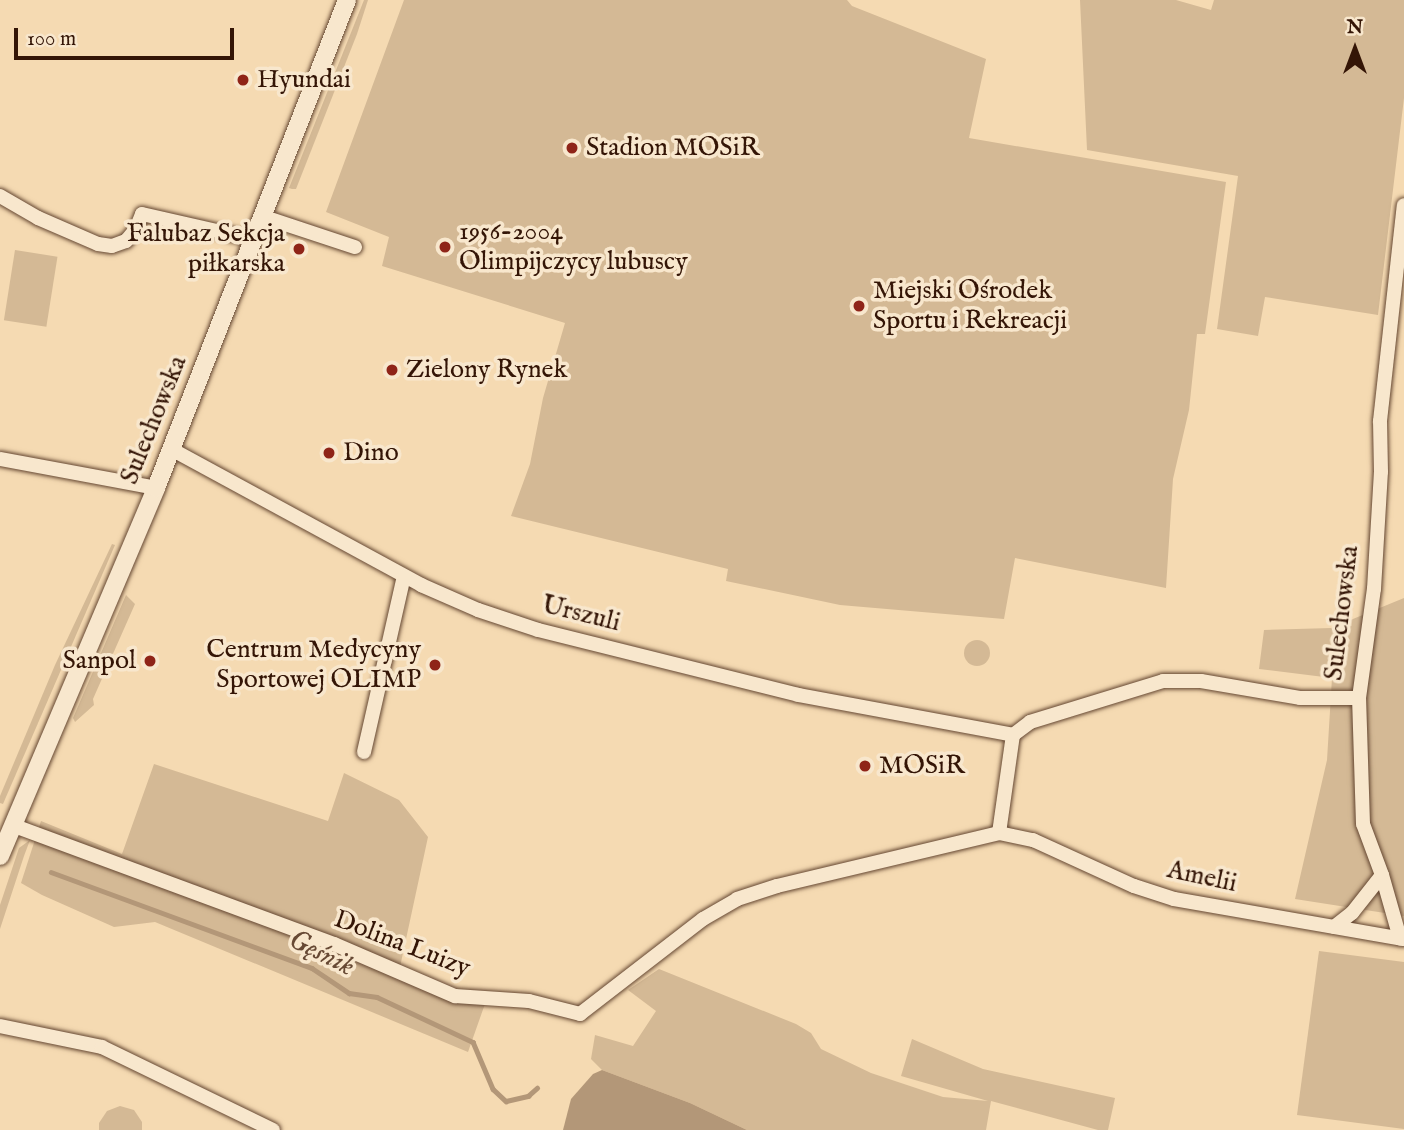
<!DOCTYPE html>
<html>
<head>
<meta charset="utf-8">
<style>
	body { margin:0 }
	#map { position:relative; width:1404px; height:1130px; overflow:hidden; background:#f5dab2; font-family:"IM FELL English",serif }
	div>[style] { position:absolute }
	.green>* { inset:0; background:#d4b995; transform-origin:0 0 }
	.round { border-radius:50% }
	.water>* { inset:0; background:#b39778 }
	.stream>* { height:4.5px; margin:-2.25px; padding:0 2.25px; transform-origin:2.25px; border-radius:2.25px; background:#b39778 }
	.roads { filter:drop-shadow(0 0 2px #644631) drop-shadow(0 0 2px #644631) }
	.minor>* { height:14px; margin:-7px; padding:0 7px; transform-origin:7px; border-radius:7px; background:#f8e7cd }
	.tertiary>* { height:18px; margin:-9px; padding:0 9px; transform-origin:9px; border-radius:9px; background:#f8e7cd }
	.dots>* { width:19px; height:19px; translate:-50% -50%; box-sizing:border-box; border:4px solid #f8e7cd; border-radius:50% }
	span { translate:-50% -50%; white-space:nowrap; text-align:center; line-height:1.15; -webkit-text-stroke:7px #f8e7cd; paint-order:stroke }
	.poi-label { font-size:26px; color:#341506 }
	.left { translate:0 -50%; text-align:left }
	.right { translate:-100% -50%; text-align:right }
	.street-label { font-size:26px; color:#341506 }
	.water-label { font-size:28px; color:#674934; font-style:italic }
	.north { position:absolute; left:1320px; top:14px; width:70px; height:70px; -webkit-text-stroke:5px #f8e7cd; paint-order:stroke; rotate:0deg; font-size:19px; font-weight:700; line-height:28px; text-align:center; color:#341506 }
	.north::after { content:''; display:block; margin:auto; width:24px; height:32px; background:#341506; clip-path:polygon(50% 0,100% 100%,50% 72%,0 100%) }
	.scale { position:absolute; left:14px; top:28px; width:220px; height:32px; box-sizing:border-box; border:4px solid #341506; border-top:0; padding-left:9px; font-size:21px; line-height:24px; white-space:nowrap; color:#341506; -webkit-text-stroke:5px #f8e7cd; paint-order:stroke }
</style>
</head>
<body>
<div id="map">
	<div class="green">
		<div style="clip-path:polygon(364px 0,368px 0,357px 34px,296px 189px,292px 189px,289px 188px)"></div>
		<div style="clip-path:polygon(404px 0,847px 0,852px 6px,986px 59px,969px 138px,1226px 182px,1205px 334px,1197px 334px,1189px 410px,1173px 479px,1166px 588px,1015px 558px,1004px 619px,840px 605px,726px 581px,728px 569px,511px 516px,530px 464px,543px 398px,565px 323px,382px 266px,389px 237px,326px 212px)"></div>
		<div style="clip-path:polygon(1080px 0,1176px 0,1211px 10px,1214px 0,1404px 0,1404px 98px,1378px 315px,1265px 297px,1258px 336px,1217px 329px,1238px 176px,1087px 150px)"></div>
		<div style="left:15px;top:250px;width:43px;height:71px;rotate:9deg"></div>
		<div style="clip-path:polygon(112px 544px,115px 545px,3px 804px,0 803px,0 796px,55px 665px)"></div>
		<div style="clip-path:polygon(126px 595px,135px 604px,93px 699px,94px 705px,75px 722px,73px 718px)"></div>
		<div style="clip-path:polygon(1404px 598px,1404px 916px,1295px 899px,1327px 760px,1332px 678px,1259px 669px,1264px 630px,1331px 628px)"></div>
		<div class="round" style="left:964px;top:640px;width:26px;height:26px"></div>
		<div style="clip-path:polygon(154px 764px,328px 821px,344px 773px,399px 800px,428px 837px,400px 967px,486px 1001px,468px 1052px,155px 922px,114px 927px,42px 895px,21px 883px,41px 821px,122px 854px)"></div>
		<div style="clip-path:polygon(30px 840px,24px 856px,0 929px,0 905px,19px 848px)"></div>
		<div style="clip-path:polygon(1319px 951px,1404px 962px,1404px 1129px,1297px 1115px)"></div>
		<div style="clip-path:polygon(659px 969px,796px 1024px,811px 1033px,821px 1049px,871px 1073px,943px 1097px,988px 1101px,901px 1076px,912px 1039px,983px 1069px,1115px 1098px,1108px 1130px,1098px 1130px,991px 1101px,986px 1130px,747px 1130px,690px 1103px,602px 1070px,591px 1059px,595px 1035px,633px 1046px,656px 1011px,628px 990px)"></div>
		<div style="clip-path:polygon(120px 1106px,134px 1110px,142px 1122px,142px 1130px,99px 1130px,99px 1123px,107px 1111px)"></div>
	</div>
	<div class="water">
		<div style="clip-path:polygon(602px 1070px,690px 1103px,747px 1130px,563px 1130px,571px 1099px,593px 1074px)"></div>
	</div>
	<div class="stream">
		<div style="left:51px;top:872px;width:278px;rotate:20.2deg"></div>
		<div style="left:312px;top:968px;width:45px;rotate:34deg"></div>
		<div style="left:349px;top:993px;width:28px;rotate:8deg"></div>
		<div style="left:377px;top:997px;width:106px;rotate:25.1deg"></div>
		<div style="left:473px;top:1042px;width:51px;rotate:66.9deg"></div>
		<div style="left:493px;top:1089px;width:18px;rotate:43deg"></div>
		<div style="left:506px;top:1101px;width:23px;rotate:-13deg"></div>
		<div style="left:528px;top:1096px;width:12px;rotate:-42deg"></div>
	</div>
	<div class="roads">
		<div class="minor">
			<div style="left:0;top:196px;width:44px;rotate:30.1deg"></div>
			<div style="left:38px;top:218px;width:65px;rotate:23.4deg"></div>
			<div style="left:98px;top:244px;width:14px;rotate:8deg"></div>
			<div style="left:112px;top:246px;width:15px;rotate:-20deg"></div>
			<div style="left:126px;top:241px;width:16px;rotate:-50deg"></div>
			<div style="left:136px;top:229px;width:16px;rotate:-68deg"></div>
			<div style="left:142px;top:214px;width:113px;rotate:12.8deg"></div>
			<div style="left:261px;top:216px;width:99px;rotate:18.3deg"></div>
			<div style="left:171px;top:449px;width:285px;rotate:28.5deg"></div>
			<div style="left:421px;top:585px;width:62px;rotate:23.7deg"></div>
			<div style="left:478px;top:610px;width:63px;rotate:18.4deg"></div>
			<div style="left:538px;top:630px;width:268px;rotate:14deg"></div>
			<div style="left:798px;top:695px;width:219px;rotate:10.5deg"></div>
			<div style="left:0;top:459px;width:159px;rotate:10.5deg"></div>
			<div style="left:364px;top:752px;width:180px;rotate:-77.2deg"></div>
			<div style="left:12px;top:825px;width:343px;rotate:20.3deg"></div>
			<div style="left:334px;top:944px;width:132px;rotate:23.3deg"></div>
			<div style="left:455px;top:996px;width:74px;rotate:3.9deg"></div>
			<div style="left:529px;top:1001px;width:53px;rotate:14.3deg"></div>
			<div style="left:580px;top:1014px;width:155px;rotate:-37.7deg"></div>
			<div style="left:703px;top:919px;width:39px;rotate:-30deg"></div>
			<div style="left:737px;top:899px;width:42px;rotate:-18deg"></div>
			<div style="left:777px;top:886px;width:228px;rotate:-13.4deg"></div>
			<div style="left:999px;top:833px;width:35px;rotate:12deg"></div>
			<div style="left:1033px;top:840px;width:111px;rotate:24.5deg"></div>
			<div style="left:1134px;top:886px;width:42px;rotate:18deg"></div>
			<div style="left:1174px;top:899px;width:233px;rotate:9.9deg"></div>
			<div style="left:999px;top:833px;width:99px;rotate:-81.9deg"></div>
			<div style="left:1013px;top:735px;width:21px;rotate:-37deg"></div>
			<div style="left:1030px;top:722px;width:139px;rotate:-17.1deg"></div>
			<div style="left:1163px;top:681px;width:38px"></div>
			<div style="left:1201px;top:681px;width:100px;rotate:9.7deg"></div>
			<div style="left:1300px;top:698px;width:59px"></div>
			<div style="left:1359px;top:698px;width:110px;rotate:-82.2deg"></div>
			<div style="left:1374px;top:589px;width:117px;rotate:-86.6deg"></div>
			<div style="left:1381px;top:472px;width:51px;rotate:-91.1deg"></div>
			<div style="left:1380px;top:421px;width:217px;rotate:-83.7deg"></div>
			<div style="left:1382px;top:875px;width:66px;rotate:74.1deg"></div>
			<div style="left:1334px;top:927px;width:23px;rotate:-38deg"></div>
			<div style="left:1352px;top:913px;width:48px;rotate:-51.7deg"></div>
			<div style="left:1382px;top:875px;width:54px;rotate:-110.4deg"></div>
			<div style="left:1363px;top:824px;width:126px;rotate:-91.8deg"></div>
			<div style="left:0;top:1026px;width:104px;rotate:11.6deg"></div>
			<div style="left:102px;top:1047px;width:190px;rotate:25.9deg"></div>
		</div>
		<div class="tertiary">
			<div style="left:0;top:856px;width:400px;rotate:-67deg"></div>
			<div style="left:156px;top:488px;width:524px;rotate:-68.62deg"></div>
		</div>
	</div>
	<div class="dots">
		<div style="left:243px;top:80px;background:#8f2418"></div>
		<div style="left:572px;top:148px;background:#8f2418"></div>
		<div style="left:445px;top:247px;background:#8f2418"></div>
		<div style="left:299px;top:249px;background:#8f2418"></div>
		<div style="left:859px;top:306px;background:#8f2418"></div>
		<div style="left:392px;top:370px;background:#8f2418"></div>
		<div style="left:329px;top:453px;background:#8f2418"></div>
		<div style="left:150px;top:661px;background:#8f2418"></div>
		<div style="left:435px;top:665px;background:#8f2418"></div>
		<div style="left:865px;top:766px;background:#8f2418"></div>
	</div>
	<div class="poi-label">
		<span class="left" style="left:257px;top:80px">Hyundai</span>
		<span class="left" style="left:586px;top:148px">Stadion MOSiR</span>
		<span class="left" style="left:459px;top:247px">1956-2004<br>Olimpijczycy lubuscy</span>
		<span class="right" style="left:285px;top:249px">Falubaz Sekcja<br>piłkarska</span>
		<span class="left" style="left:873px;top:306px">Miejski Ośrodek<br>Sportu i Rekreacji</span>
		<span class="left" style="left:406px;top:370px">Zielony Rynek</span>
		<span class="left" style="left:343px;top:453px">Dino</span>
		<span class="right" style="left:421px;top:665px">Centrum Medycyny<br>Sportowej OLIMP</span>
		<span class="right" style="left:136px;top:661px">Sanpol</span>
		<span class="left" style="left:879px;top:766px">MOSiR</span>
	</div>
	<div class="street-label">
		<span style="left:154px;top:420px;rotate:-68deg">Sulechowska</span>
		<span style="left:1342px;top:613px;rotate:-83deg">Sulechowska</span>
		<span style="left:581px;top:614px;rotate:14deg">Urszuli</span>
		<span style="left:1202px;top:877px;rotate:12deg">Amelii</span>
		<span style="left:402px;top:944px;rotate:21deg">Dolina Luizy</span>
	</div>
	<div class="water-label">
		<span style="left:321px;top:954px;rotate:26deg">Gęśnik</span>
	</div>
	<div class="north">N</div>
	<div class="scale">100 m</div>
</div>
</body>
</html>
